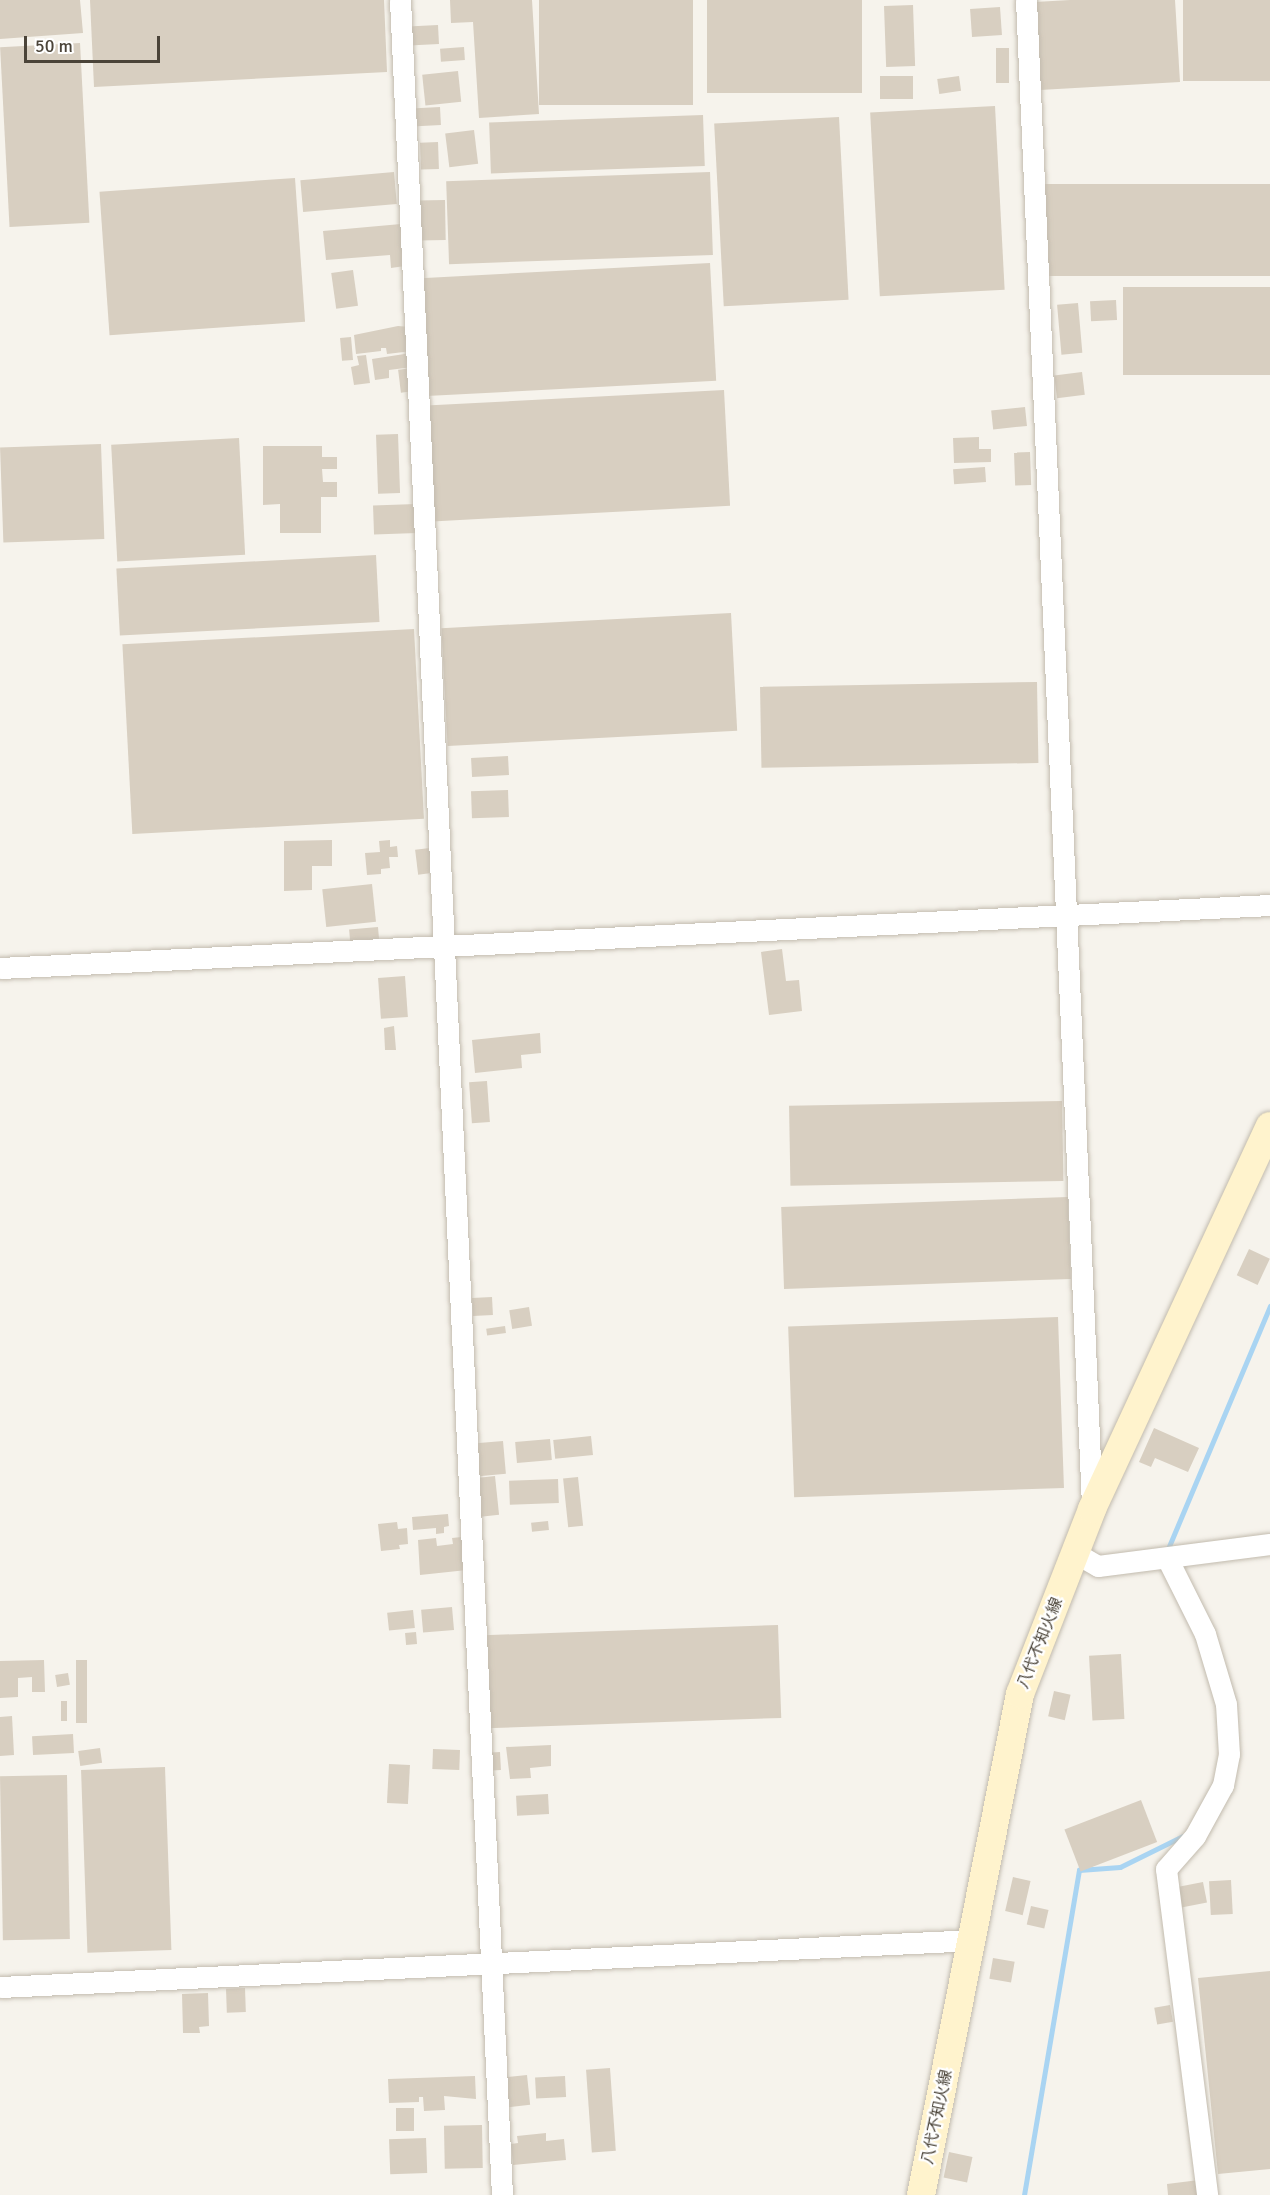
<!DOCTYPE html>
<html>
<head>
<meta charset="utf-8">
<style>
	body { margin:0 }
	#map { position:relative; width:1270px; height:2195px; overflow:hidden; background:#f6f3ec; font-family:Signika,"Noto Sans JP",sans-serif }
	div>[style] { position:absolute }
	.stream>* { height:5px; margin:-2.5px; padding:0 2.5px; transform-origin:2.5px; border-radius:2.5px; background:#a9d4f2 }
	.building>* { inset:0; background:#d8cfc1; transform-origin:0 0 }
	.roads { filter:drop-shadow(0 0 2px #c2bbae) drop-shadow(0 0 2px #c2bbae) }
	.street>* { height:21px; margin:-10.5px; padding:0 10.5px; transform-origin:10.5px; border-radius:10.5px; background:#fff }
	.secondary>* { height:28px; margin:-14px; padding:0 14px; transform-origin:14px; border-radius:14px; background:#fff3cd }
	span { translate:-50% -50%; white-space:nowrap; text-align:center; line-height:1.15; -webkit-text-stroke:4.5px #fff; paint-order:stroke }
	.street-label { font-size:16px; color:#4b4439 }
	.scale { position:absolute; left:24px; top:36px; width:136px; height:27px; box-sizing:border-box; border:3px solid #4b4439; border-top:0; padding-left:8px; font-size:18px; line-height:21px; white-space:nowrap; color:#4b4439; -webkit-text-stroke:4px #fff; paint-order:stroke }
</style>
</head>
<body>
<div id="map">
	<div class="stream">
		<div style="left:1167px;top:1551px;width:266px;rotate:-67.2deg"></div>
		<div style="left:1024px;top:2195px;width:330px;rotate:-80.4deg"></div>
		<div style="left:1079px;top:1870px;width:41px;rotate:-4.2deg"></div>
		<div style="left:1120px;top:1867px;width:70px;rotate:-26.2deg"></div>
	</div>
	<div class="building">
		<div style="clip-path:polygon(0 0,80px 0,83px 33px,0 39px)"></div>
		<div style="clip-path:polygon(90px 0,384px 0,387px 72px,94px 87px)"></div>
		<div style="clip-path:polygon(450px 0,532px 0,539px 114px,479px 118px,473px 22px,451px 23px)"></div>
		<div style="left:539px;top:0;width:154px;height:105px"></div>
		<div style="left:707px;top:0;width:155px;height:93px"></div>
		<div style="clip-path:polygon(1070px 0,1175px 0,1180px 82px,1040px 90px,1035px 2px)"></div>
		<div style="left:1183px;top:0;width:87px;height:81px"></div>
		<div style="left:913px;top:5px;width:61px;height:29px;rotate:88deg"></div>
		<div style="left:1000px;top:7px;width:28px;height:30px;rotate:86deg"></div>
		<div style="left:438px;top:25px;width:19px;height:30px;rotate:87deg"></div>
		<div style="left:80px;top:43px;width:180px;height:80px;rotate:87deg"></div>
		<div style="left:464px;top:47px;width:13px;height:24px;rotate:86deg"></div>
		<div style="left:996px;top:48px;width:13px;height:35px"></div>
		<div style="left:458px;top:71px;width:31px;height:36px;rotate:84deg"></div>
		<div style="left:880px;top:76px;width:33px;height:23px"></div>
		<div style="left:959px;top:76px;width:15px;height:22px;rotate:82deg"></div>
		<div style="left:995px;top:106px;width:184px;height:125px;rotate:87deg"></div>
		<div style="left:440px;top:107px;width:18px;height:24px;rotate:87deg"></div>
		<div style="left:703px;top:115px;width:51px;height:214px;rotate:88deg"></div>
		<div style="left:839px;top:117px;width:183px;height:125px;rotate:87deg"></div>
		<div style="left:474px;top:130px;width:34px;height:29px;rotate:83deg"></div>
		<div style="left:438px;top:142px;width:27px;height:18px;rotate:88deg"></div>
		<div style="left:394px;top:172px;width:32px;height:94px;rotate:85deg"></div>
		<div style="left:710px;top:172px;width:83px;height:264px;rotate:88deg"></div>
		<div style="left:295px;top:178px;width:144px;height:196px;rotate:86deg"></div>
		<div style="left:1270px;top:184px;width:92px;height:226px;rotate:90deg"></div>
		<div style="left:445px;top:200px;width:40px;height:28px;rotate:89deg"></div>
		<div style="clip-path:polygon(401px 224px,405px 266px,391px 268px,390px 255px,326px 260px,323px 231px)"></div>
		<div style="left:710px;top:263px;width:118px;height:290px;rotate:87deg"></div>
		<div style="left:353px;top:270px;width:36px;height:22px;rotate:82deg"></div>
		<div style="left:1270px;top:287px;width:88px;height:147px;rotate:90deg"></div>
		<div style="left:1116px;top:300px;width:20px;height:26px;rotate:87deg"></div>
		<div style="left:1078px;top:303px;width:50px;height:21px;rotate:85deg"></div>
		<div style="clip-path:polygon(398px 326px,410px 327px,412px 351px,387px 354px,386px 348px,381px 348px,381px 351px,356px 354px,354px 335px)"></div>
		<div style="left:351px;top:337px;width:23px;height:11px;rotate:85deg"></div>
		<div style="clip-path:polygon(411px 353px,413px 367px,389px 370px,389px 378px,375px 380px,372px 359px)"></div>
		<div style="clip-path:polygon(366px 355px,370px 383px,354px 385px,351px 367px,359px 365px,357px 356px)"></div>
		<div style="left:413px;top:368px;width:23px;height:15px;rotate:83deg"></div>
		<div style="left:1082px;top:372px;width:23px;height:28px;rotate:83deg"></div>
		<div style="left:724px;top:390px;width:116px;height:298px;rotate:87deg"></div>
		<div style="left:1025px;top:407px;width:19px;height:34px;rotate:84deg"></div>
		<div style="left:398px;top:434px;width:59px;height:22px;rotate:88deg"></div>
		<div style="clip-path:polygon(979px 437px,979px 449px,991px 449px,991px 462px,954px 463px,953px 438px)"></div>
		<div style="left:239px;top:438px;width:117px;height:128px;rotate:87deg"></div>
		<div style="left:101px;top:444px;width:95px;height:101px;rotate:88deg"></div>
		<div style="clip-path:polygon(263px 446px,322px 446px,322px 457px,337px 457px,337px 469px,322px 469px,323px 482px,337px 482px,337px 497px,321px 497px,321px 533px,280px 533px,280px 504px,263px 505px)"></div>
		<div style="left:1030px;top:452px;width:33px;height:16px;rotate:88deg"></div>
		<div style="left:985px;top:467px;width:15px;height:32px;rotate:86deg"></div>
		<div style="left:416px;top:504px;width:29px;height:43px;rotate:88deg"></div>
		<div style="left:376px;top:555px;width:67px;height:260px;rotate:87deg"></div>
		<div style="left:731px;top:613px;width:118px;height:290px;rotate:87deg"></div>
		<div style="left:414px;top:629px;width:190px;height:292px;rotate:87deg"></div>
		<div style="left:1037px;top:682px;width:81px;height:277px;rotate:89deg"></div>
		<div style="left:508px;top:756px;width:19px;height:37px;rotate:87deg"></div>
		<div style="left:508px;top:790px;width:27px;height:37px;rotate:88deg"></div>
		<div style="clip-path:polygon(332px 840px,332px 866px,312px 866px,312px 890px,284px 891px,284px 841px)"></div>
		<div style="clip-path:polygon(390px 840px,390px 847px,397px 846px,398px 857px,389px 857px,390px 868px,381px 869px,381px 874px,367px 875px,365px 853px,380px 852px,379px 841px)"></div>
		<div style="left:430px;top:848px;width:25px;height:15px;rotate:83deg"></div>
		<div style="left:372px;top:884px;width:38px;height:50px;rotate:84deg"></div>
		<div style="left:378px;top:927px;width:12px;height:29px;rotate:85deg"></div>
		<div style="clip-path:polygon(782px 949px,786px 981px,799px 980px,802px 1011px,769px 1015px,761px 952px)"></div>
		<div style="left:405px;top:976px;width:41px;height:27px;rotate:86deg"></div>
		<div style="clip-path:polygon(394px 1026px,396px 1050px,385px 1050px,384px 1028px)"></div>
		<div style="clip-path:polygon(540px 1033px,541px 1053px,521px 1055px,522px 1068px,475px 1073px,472px 1040px)"></div>
		<div style="left:487px;top:1081px;width:41px;height:18px;rotate:86deg"></div>
		<div style="left:1062px;top:1101px;width:80px;height:273px;rotate:89deg"></div>
		<div style="left:1068px;top:1197px;width:82px;height:287px;rotate:88deg"></div>
		<div style="left:1249px;top:1249px;width:23px;height:29px;rotate:25deg"></div>
		<div style="left:492px;top:1297px;width:18px;height:20px;rotate:87deg"></div>
		<div style="left:529px;top:1307px;width:19px;height:20px;rotate:81deg"></div>
		<div style="left:1058px;top:1317px;width:171px;height:270px;rotate:88deg"></div>
		<div style="left:505px;top:1326px;width:7px;height:19px;rotate:82deg"></div>
		<div style="clip-path:polygon(1154px 1428px,1199px 1448px,1188px 1472px,1155px 1458px,1151px 1467px,1139px 1462px)"></div>
		<div style="left:591px;top:1436px;width:19px;height:38px;rotate:84deg"></div>
		<div style="left:550px;top:1439px;width:21px;height:35px;rotate:85deg"></div>
		<div style="left:503px;top:1441px;width:33px;height:30px;rotate:85deg"></div>
		<div style="left:495px;top:1476px;width:39px;height:23px;rotate:84deg"></div>
		<div style="left:578px;top:1477px;width:49px;height:15px;rotate:84deg"></div>
		<div style="left:558px;top:1479px;width:24px;height:49px;rotate:88deg"></div>
		<div style="clip-path:polygon(448px 1514px,449px 1526px,444px 1527px,444px 1533px,436px 1534px,436px 1528px,413px 1530px,412px 1517px)"></div>
		<div style="left:548px;top:1521px;width:9px;height:17px;rotate:84deg"></div>
		<div style="clip-path:polygon(397px 1522px,398px 1529px,407px 1528px,408px 1544px,399px 1545px,400px 1549px,381px 1551px,378px 1524px)"></div>
		<div style="clip-path:polygon(462px 1537px,467px 1570px,420px 1575px,418px 1540px,436px 1538px,437px 1546px,453px 1544px,452px 1538px)"></div>
		<div style="left:452px;top:1607px;width:23px;height:31px;rotate:85deg"></div>
		<div style="left:413px;top:1610px;width:18px;height:26px;rotate:84deg"></div>
		<div style="left:778px;top:1625px;width:93px;height:295px;rotate:88deg"></div>
		<div style="left:416px;top:1632px;width:12px;height:11px;rotate:85deg"></div>
		<div style="left:1121px;top:1654px;width:65px;height:32px;rotate:87deg"></div>
		<div style="clip-path:polygon(44px 1660px,45px 1692px,32px 1692px,32px 1677px,18px 1678px,18px 1697px,0 1698px,0 1661px)"></div>
		<div style="left:76px;top:1660px;width:11px;height:63px"></div>
		<div style="left:68px;top:1673px;width:12px;height:13px;rotate:81deg"></div>
		<div style="left:1054px;top:1691px;width:17px;height:26px;rotate:13deg"></div>
		<div style="left:61px;top:1701px;width:6px;height:20px"></div>
		<div style="clip-path:polygon(12px 1716px,14px 1755px,0 1756px,0 1717px)"></div>
		<div style="left:73px;top:1734px;width:19px;height:41px;rotate:87deg"></div>
		<div style="clip-path:polygon(551px 1745px,551px 1766px,530px 1768px,531px 1778px,510px 1779px,506px 1747px)"></div>
		<div style="left:100px;top:1748px;width:15px;height:22px;rotate:82deg"></div>
		<div style="left:433px;top:1749px;width:27px;height:20px;rotate:2deg"></div>
		<div style="left:500px;top:1752px;width:18px;height:14px;rotate:87deg"></div>
		<div style="left:389px;top:1764px;width:21px;height:39px;rotate:3deg"></div>
		<div style="left:165px;top:1767px;width:183px;height:84px;rotate:88deg"></div>
		<div style="left:67px;top:1775px;width:164px;height:67px;rotate:89deg"></div>
		<div style="left:548px;top:1794px;width:20px;height:32px;rotate:87deg"></div>
		<div style="left:1141px;top:1800px;width:45px;height:82px;rotate:69deg"></div>
		<div style="left:1013px;top:1877px;width:18px;height:35px;rotate:13deg"></div>
		<div style="left:1231px;top:1880px;width:34px;height:22px;rotate:87deg"></div>
		<div style="left:1203px;top:1882px;width:21px;height:26px;rotate:79deg"></div>
		<div style="left:1031px;top:1906px;width:18px;height:19px;rotate:13deg"></div>
		<div style="left:993px;top:1958px;width:22px;height:21px;rotate:10deg"></div>
		<div style="clip-path:polygon(1270px 1971px,1270px 2169px,1218px 2174px,1198px 1978px)"></div>
		<div style="left:245px;top:1988px;width:24px;height:19px;rotate:88deg"></div>
		<div style="clip-path:polygon(208px 1993px,209px 2026px,199px 2027px,200px 2033px,183px 2033px,182px 1994px)"></div>
		<div style="left:1170px;top:2005px;width:17px;height:16px;rotate:80deg"></div>
		<div style="left:610px;top:2068px;width:83px;height:24px;rotate:86deg"></div>
		<div style="left:527px;top:2075px;width:30px;height:22px;rotate:84deg"></div>
		<div style="clip-path:polygon(475px 2076px,476px 2099px,444px 2096px,445px 2110px,424px 2111px,423px 2097px,419px 2097px,419px 2102px,389px 2103px,388px 2079px)"></div>
		<div style="left:565px;top:2076px;width:21px;height:30px;rotate:87deg"></div>
		<div style="left:396px;top:2108px;width:18px;height:23px"></div>
		<div style="left:482px;top:2125px;width:43px;height:38px;rotate:89deg"></div>
		<div style="clip-path:polygon(546px 2133px,546px 2141px,564px 2139px,566px 2160px,513px 2165px,511px 2144px,518px 2143px,517px 2136px)"></div>
		<div style="left:426px;top:2138px;width:35px;height:37px;rotate:88deg"></div>
		<div style="left:949px;top:2152px;width:24px;height:26px;rotate:12deg"></div>
		<div style="clip-path:polygon(1199px 2180px,1202px 2195px,1168px 2195px,1167px 2184px)"></div>
	</div>
	<div class="roads">
		<div class="street">
			<div style="left:400px;top:0;width:2197px;rotate:87.34deg"></div>
			<div style="left:1026px;top:0;width:1505px;rotate:87.49deg"></div>
			<div style="left:0;top:968px;width:1272px;rotate:-2.84deg"></div>
			<div style="left:1077px;top:1554px;width:24px;rotate:30deg"></div>
			<div style="left:1098px;top:1566px;width:173px;rotate:-7.3deg"></div>
			<div style="left:1167px;top:1558px;width:85px;rotate:63.4deg"></div>
			<div style="left:1205px;top:1634px;width:73px;rotate:73.3deg"></div>
			<div style="left:1226px;top:1704px;width:50px;rotate:86.6deg"></div>
			<div style="left:1229px;top:1754px;width:32px;rotate:101deg"></div>
			<div style="left:1223px;top:1785px;width:58px;rotate:118.8deg"></div>
			<div style="left:1195px;top:1836px;width:44px;rotate:131.3deg"></div>
			<div style="left:1166px;top:1869px;width:329px;rotate:82.8deg"></div>
			<div style="left:0;top:1987px;width:975px;rotate:-2.76deg"></div>
		</div>
		<div class="secondary">
			<div style="left:921px;top:2195px;width:511px;rotate:-78.82deg"></div>
			<div style="left:1020px;top:1694px;width:199px;rotate:-68.7deg"></div>
			<div style="left:1092px;top:1509px;width:422px;rotate:-65.1deg"></div>
		</div>
	</div>
	<div class="street-label">
		<span style="left:1040px;top:1643px;rotate:-68deg">八代不知火線</span>
		<span style="left:937px;top:2117px;rotate:-78deg">八代不知火線</span>
	</div>
	<div class="scale">50 m</div>
</div>
</body>
</html>
